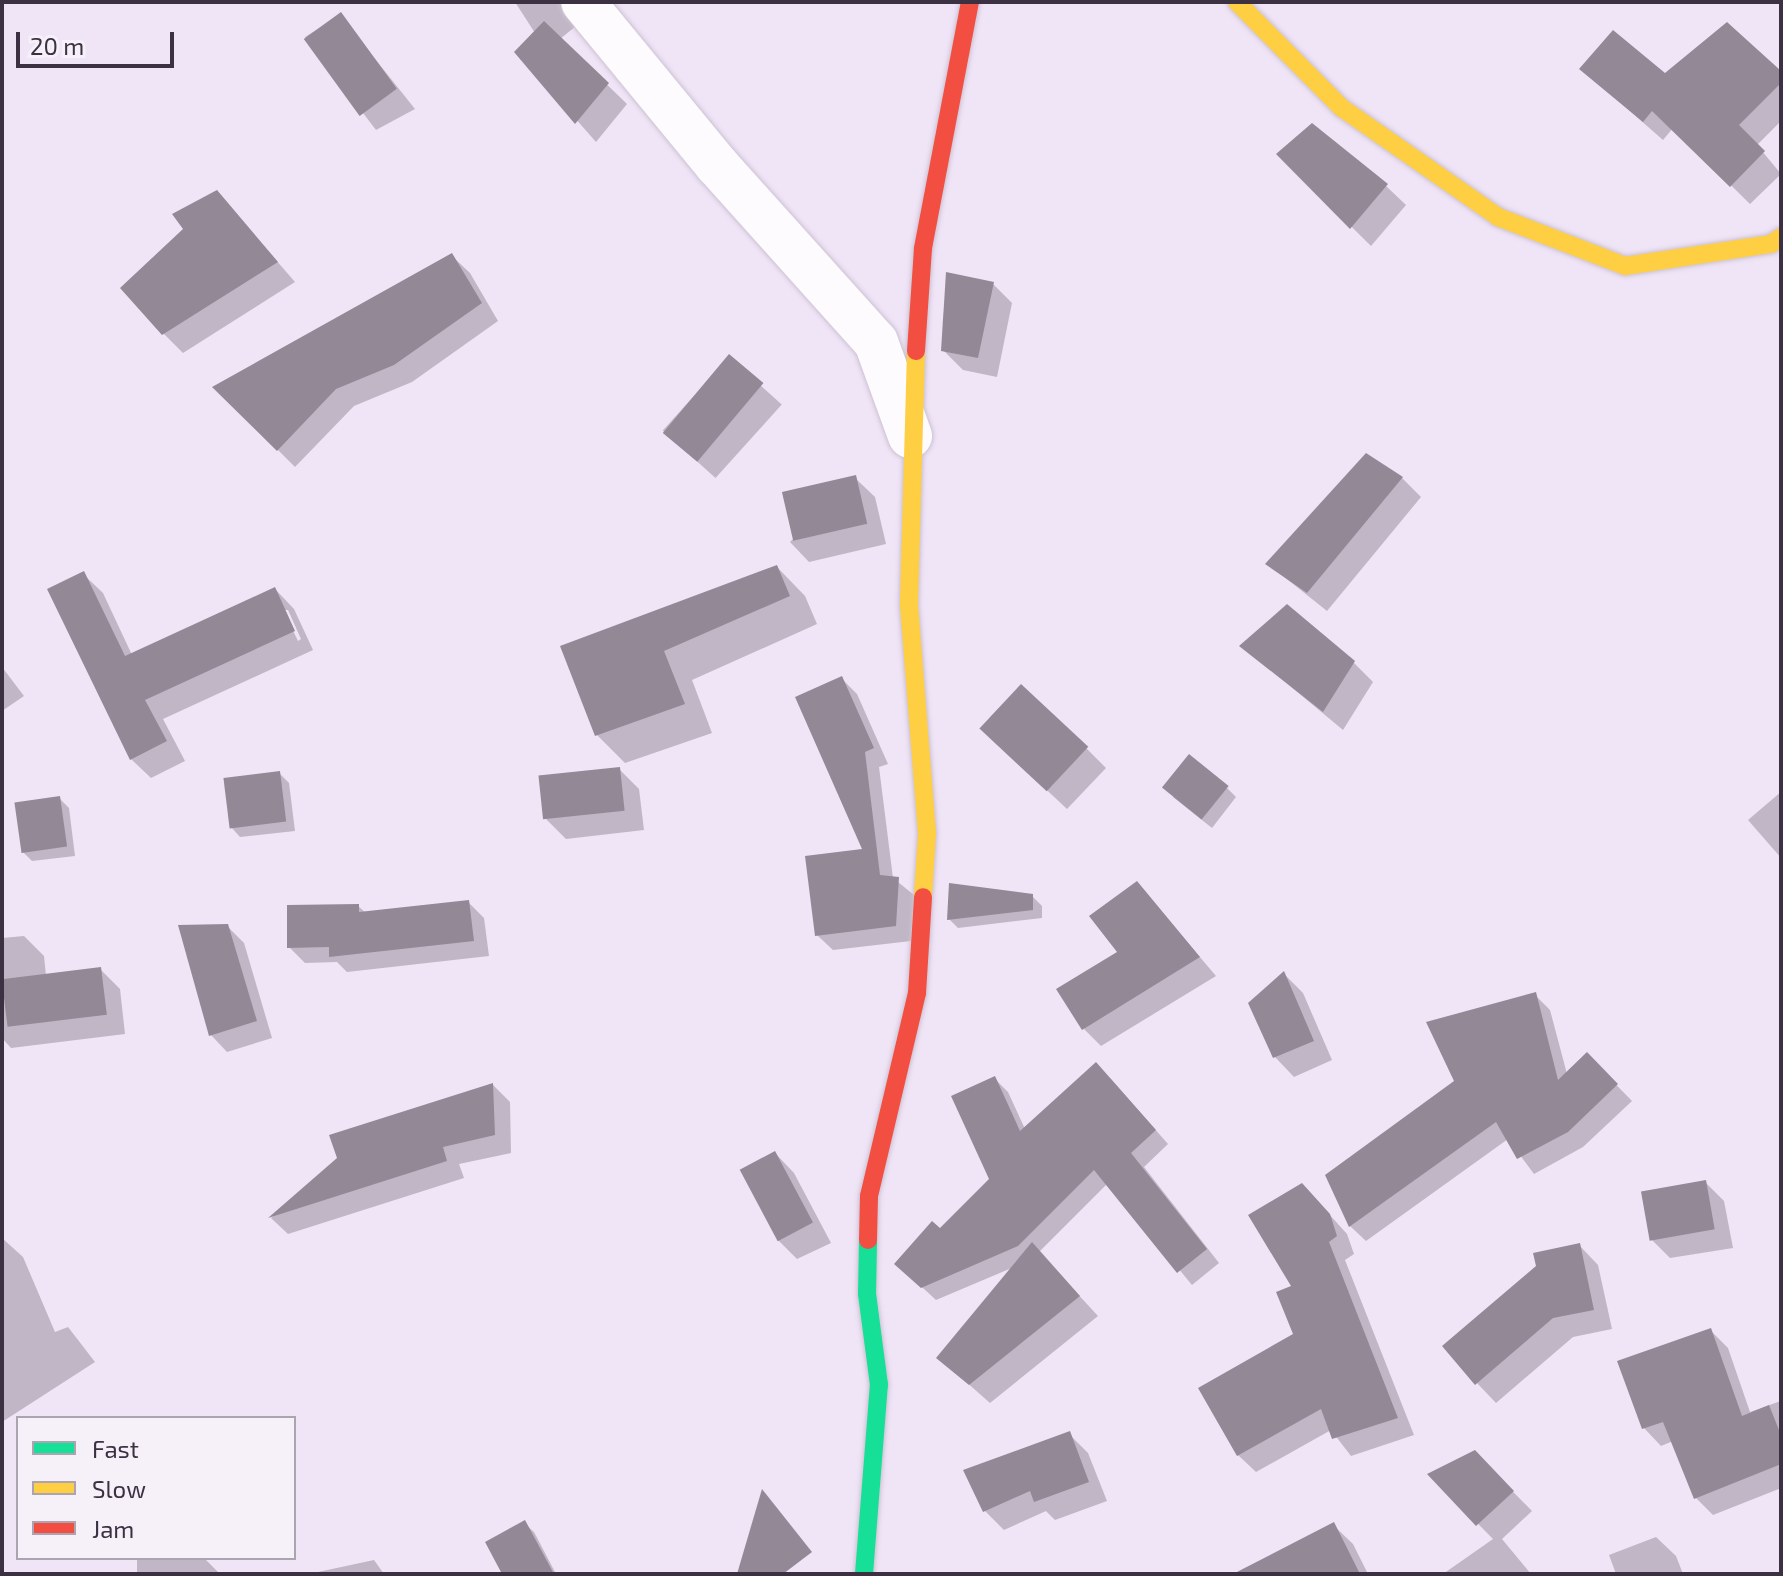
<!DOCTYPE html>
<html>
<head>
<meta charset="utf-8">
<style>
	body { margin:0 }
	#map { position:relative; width:1783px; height:1576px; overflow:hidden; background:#f0e4f7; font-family:"Exo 2",sans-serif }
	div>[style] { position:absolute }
	.shadow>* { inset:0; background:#0003; transform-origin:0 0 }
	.building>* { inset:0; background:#938895; transform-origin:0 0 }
	.roads { filter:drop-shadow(0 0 2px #ccc2d2) drop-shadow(0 0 2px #ccc2d2) }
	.street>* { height:44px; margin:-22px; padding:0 22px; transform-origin:22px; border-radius:22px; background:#fdfbfe }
	.fast>* { height:18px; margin:-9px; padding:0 9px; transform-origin:9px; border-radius:9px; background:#16e098 }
	.slow>* { height:18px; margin:-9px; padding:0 9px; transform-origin:9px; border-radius:9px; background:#ffcf43 }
	.jam>* { height:18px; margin:-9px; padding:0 9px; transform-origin:9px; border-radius:9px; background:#f24e42 }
	span { translate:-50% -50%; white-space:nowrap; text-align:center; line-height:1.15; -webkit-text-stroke:8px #f6f1f9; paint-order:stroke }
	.frame { position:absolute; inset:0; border:4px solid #3c3142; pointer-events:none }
	.legend { position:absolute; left:16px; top:1416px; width:280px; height:144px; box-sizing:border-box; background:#f6f1f9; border:2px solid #aca4b0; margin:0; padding:10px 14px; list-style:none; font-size:24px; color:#3c3142 }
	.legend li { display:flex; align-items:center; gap:16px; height:40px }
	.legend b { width:40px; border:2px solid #aca4b0 }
	.scale { position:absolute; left:16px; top:32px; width:158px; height:36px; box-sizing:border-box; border:4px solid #3c3142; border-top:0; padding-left:10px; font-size:24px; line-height:28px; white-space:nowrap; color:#3c3142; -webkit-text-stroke:6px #f6f1f9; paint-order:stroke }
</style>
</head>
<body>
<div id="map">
	<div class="shadow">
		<div style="clip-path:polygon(515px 2px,583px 2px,576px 26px,560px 39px,627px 104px,596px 142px,517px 52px,535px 33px)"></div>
		<div style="clip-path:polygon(340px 15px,415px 109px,376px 130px,305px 37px)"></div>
		<div style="clip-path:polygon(1582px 69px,1665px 76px,1781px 74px,1781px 121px,1757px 145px,1781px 174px,1750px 204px,1673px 128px,1663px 140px)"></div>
		<div style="clip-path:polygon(1278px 154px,1386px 186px,1406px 205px,1371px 246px)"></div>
		<div style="clip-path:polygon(217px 192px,295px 282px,183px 353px,163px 333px)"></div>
		<div style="clip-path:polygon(452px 256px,470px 273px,498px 321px,412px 382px,354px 406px,295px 467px,215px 387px)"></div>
		<div style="clip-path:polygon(993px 284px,1012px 303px,997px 377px,963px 370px,943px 350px)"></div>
		<div style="left:729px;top:357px;width:71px;height:99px;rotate:42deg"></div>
		<div style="clip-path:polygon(855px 478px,875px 497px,886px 544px,809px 562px,790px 542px)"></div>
		<div style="clip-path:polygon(1402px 478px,1421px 497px,1327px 611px,1268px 564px)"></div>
		<div style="clip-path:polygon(777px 567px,805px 596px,817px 624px,692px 680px,712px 733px,625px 763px,597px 735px,562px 647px)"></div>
		<div style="clip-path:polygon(evenodd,83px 574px,103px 593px,132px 655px,275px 589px,294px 609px,313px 650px,163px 719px,185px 761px,151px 778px,131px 759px,83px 574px,283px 610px,288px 610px,301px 639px,298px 641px,283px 610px)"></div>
		<div style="clip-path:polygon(1242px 646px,1353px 662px,1373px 682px,1343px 730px)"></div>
		<div style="clip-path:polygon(2px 667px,24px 696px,2px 711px)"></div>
		<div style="clip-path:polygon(842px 679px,857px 694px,888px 764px,879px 767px,893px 878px,914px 895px,911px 941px,833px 950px,817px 935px,865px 851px)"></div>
		<div style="clip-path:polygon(1001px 747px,1086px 748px,1106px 768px,1067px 809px)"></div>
		<div style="clip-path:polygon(619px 769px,639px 789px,644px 830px,566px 839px,546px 819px)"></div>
		<div style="clip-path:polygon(279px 773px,289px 783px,295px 831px,240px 837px,231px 827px)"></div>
		<div style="clip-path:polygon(1227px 788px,1236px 797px,1212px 828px,1173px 797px)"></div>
		<div style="clip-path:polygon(1781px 792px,1781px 858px,1748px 820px)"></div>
		<div style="clip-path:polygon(59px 798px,69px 808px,75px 856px,32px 861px,23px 852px)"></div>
		<div style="clip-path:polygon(1137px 883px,1216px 976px,1101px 1046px,1084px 1029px,1119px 953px)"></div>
		<div style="clip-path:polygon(1032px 896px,1042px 906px,1042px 918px,958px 928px,949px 919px)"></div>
		<div style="clip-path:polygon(468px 902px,484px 918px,489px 956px,347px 972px,337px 962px,305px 963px,289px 947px,358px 906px,366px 913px)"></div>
		<div style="clip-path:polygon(227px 926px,244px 943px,272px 1038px,227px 1052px,211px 1035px)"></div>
		<div style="clip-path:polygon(24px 936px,44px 956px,46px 976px,100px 969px,120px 989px,125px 1034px,11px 1048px,2px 1038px,2px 938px)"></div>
		<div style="clip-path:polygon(1284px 974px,1303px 993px,1332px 1060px,1294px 1077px,1275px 1057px)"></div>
		<div style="clip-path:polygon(1535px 995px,1550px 1010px,1567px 1074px,1587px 1055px,1632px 1101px,1583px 1147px,1534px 1174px,1508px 1139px,1366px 1241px,1350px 1226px,1328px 1176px,1456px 1082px)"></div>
		<div style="clip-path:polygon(1110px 1078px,1168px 1144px,1144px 1167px,1219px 1263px,1192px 1285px,1108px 1183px,1039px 1252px,1098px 1316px,990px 1403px,939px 1358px,1014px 1267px,936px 1300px,911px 1277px,940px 1231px,992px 1179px,995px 1079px,1008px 1092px,1025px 1129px)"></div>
		<div style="clip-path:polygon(493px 1085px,510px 1102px,511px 1153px,459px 1164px,464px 1178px,288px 1234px,271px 1218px,339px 1159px)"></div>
		<div style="clip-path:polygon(775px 1153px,794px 1173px,831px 1243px,797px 1259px,778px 1240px)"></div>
		<div style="clip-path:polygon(1705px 1182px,1724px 1201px,1733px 1248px,1670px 1258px,1651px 1239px)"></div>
		<div style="clip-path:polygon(1319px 1203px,1347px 1234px,1354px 1254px,1345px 1260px,1414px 1435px,1351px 1456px,1331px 1430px,1256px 1472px,1238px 1455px,1295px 1335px,1294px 1287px)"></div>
		<div style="clip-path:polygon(2px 1238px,23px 1257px,55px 1332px,68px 1327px,95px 1362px,2px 1422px)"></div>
		<div style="clip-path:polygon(1579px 1245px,1598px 1265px,1612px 1329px,1573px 1337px,1496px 1403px,1477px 1383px,1538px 1267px)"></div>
		<div style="clip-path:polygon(1710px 1330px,1728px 1348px,1750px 1412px,1781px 1401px,1781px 1488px,1713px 1515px,1696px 1498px,1673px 1441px,1661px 1446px,1644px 1428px)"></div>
		<div style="clip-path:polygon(1069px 1434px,1088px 1453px,1107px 1501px,1055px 1520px,1046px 1511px,1004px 1530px,984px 1510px)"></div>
		<div style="clip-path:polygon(1474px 1452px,1532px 1511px,1502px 1539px,1531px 1574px,1443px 1574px,1493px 1539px,1430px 1475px)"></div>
		<div style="clip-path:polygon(524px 1523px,534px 1532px,556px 1574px,504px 1574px)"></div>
		<div style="clip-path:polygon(1333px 1525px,1353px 1544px,1368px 1574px,1291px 1574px)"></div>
		<div style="clip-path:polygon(1656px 1537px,1676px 1556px,1683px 1574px,1616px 1574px,1609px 1555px)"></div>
		<div style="clip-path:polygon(137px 1558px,204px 1558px,220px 1574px,137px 1574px)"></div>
		<div style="clip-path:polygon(374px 1560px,384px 1574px,319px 1574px,318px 1572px)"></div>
	</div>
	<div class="building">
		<div style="left:341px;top:12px;width:95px;height:46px;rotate:54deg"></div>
		<div style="clip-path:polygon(544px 21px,609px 83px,575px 124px,514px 52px)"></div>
		<div style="clip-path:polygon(1727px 22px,1781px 71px,1781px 83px,1739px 125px,1765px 151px,1730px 187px,1652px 111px,1643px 122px,1579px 69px,1613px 30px,1665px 73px)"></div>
		<div style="clip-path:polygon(1312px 123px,1388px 184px,1350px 229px,1276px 154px)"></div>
		<div style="clip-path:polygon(217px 190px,278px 262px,162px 335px,120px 288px,183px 229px,172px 214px)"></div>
		<div style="clip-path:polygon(452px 253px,482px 303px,394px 365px,336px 389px,277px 451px,212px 387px)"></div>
		<div style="clip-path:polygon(946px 272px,994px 282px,978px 358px,941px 351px)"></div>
		<div style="left:729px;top:354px;width:45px;height:103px;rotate:40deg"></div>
		<div style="clip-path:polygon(1366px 453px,1403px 477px,1307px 593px,1265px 564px)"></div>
		<div style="left:856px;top:475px;width:50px;height:76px;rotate:77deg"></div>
		<div style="clip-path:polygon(777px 565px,790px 596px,664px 651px,685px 704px,595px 736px,560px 646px)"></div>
		<div style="clip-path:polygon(84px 571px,125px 656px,275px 587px,295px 631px,145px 700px,167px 741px,130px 760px,47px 589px)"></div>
		<div style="clip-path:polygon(1287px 604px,1355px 661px,1323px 712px,1239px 646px)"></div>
		<div style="clip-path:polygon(842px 676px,874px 748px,865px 752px,880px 875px,899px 877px,896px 926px,815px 936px,805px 856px,862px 849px,795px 697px)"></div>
		<div style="left:1021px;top:684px;width:92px;height:61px;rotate:43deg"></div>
		<div style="left:1189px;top:754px;width:51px;height:43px;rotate:39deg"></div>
		<div style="left:620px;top:767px;width:44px;height:82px;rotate:84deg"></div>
		<div style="left:280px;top:771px;width:51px;height:57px;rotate:83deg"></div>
		<div style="left:60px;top:796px;width:51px;height:46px;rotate:82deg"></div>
		<div style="clip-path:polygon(1137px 881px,1200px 957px,1082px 1030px,1056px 989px,1117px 952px,1089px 916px)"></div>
		<div style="clip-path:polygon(949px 883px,1033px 894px,1033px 910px,947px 920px)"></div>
		<div style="clip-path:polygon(469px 900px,474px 941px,329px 957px,329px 947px,287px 948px,287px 905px,359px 904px,359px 912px)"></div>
		<div style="clip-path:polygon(228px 924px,257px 1021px,209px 1036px,178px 925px)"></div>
		<div style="left:101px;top:967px;width:48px;height:100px;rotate:83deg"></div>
		<div style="clip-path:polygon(1284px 971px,1314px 1041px,1273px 1058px,1248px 1003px)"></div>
		<div style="clip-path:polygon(1536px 992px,1558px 1080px,1587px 1052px,1618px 1084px,1568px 1132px,1517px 1159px,1496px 1122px,1349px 1227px,1325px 1175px,1454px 1081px,1426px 1022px)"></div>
		<div style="clip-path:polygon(1096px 1062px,1156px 1130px,1131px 1153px,1207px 1249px,1177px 1273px,1094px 1170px,1018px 1246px,921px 1288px,894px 1264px,932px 1221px,940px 1228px,989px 1179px,951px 1096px,995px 1076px,1020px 1131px)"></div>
		<div style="clip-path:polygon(493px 1083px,495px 1135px,443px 1147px,447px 1161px,268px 1218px,337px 1158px,329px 1135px)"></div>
		<div style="left:775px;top:1151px;width:81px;height:40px;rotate:62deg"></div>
		<div style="left:1706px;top:1180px;width:50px;height:66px;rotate:80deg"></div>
		<div style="clip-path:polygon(1302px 1183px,1330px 1214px,1337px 1236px,1329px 1242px,1398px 1418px,1332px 1439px,1321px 1409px,1237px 1456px,1198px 1388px,1293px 1334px,1276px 1292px,1291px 1286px,1248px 1215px)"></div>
		<div style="clip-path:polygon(1032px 1242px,1080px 1296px,969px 1385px,936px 1358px)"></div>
		<div style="clip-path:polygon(1580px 1243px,1594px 1310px,1553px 1318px,1475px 1385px,1442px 1346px,1536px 1266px,1533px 1253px)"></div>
		<div style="clip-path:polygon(1711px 1328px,1742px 1416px,1769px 1405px,1781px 1435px,1781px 1464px,1694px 1499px,1663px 1422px,1642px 1429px,1617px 1361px)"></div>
		<div style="clip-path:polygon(1070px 1431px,1089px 1482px,1034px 1502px,1030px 1491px,983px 1512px,963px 1470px)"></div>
		<div style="clip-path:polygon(1475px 1450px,1514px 1491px,1476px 1526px,1427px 1474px)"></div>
		<div style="clip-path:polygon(762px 1489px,812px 1552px,783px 1574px,737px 1574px)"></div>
		<div style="clip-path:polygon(525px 1520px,554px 1574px,502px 1574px,485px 1542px)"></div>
		<div style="clip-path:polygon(1334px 1522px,1360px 1574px,1233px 1574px)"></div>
	</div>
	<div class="roads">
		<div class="street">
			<div style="left:583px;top:2px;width:211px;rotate:50.6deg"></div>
			<div style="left:717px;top:165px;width:238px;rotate:48.1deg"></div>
			<div style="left:876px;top:342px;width:100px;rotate:70.1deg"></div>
		</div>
		<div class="fast">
			<div style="left:864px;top:1574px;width:190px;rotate:-85.5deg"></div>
			<div style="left:879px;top:1385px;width:92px;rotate:-97.5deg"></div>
			<div style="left:867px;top:1294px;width:54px;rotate:-88.9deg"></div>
		</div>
		<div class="slow">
			<div style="left:1237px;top:2px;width:149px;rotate:45.3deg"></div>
			<div style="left:1342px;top:108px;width:190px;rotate:34.9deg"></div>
			<div style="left:1498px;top:217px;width:136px;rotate:21.1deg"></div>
			<div style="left:1625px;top:266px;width:148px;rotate:-8.6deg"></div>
			<div style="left:1771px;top:244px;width:12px;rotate:-35deg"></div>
			<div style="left:916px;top:351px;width:254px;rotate:91.6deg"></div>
			<div style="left:909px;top:605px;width:229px;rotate:85.5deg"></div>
			<div style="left:927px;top:833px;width:64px;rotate:93.6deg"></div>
		</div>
		<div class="jam">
			<div style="left:916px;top:351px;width:103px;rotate:-86.1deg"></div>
			<div style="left:923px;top:248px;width:250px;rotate:-79.2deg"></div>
			<div style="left:868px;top:1240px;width:44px;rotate:-88.7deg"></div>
			<div style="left:869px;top:1196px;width:209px;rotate:-76.7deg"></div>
			<div style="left:917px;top:993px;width:96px;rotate:-86.4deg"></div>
		</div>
	</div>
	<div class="frame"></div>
	<ul class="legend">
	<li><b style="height:10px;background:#16e098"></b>Fast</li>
	<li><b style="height:10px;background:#ffcf43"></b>Slow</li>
	<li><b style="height:10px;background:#f24e42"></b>Jam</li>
	</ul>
	<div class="scale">20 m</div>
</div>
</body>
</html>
